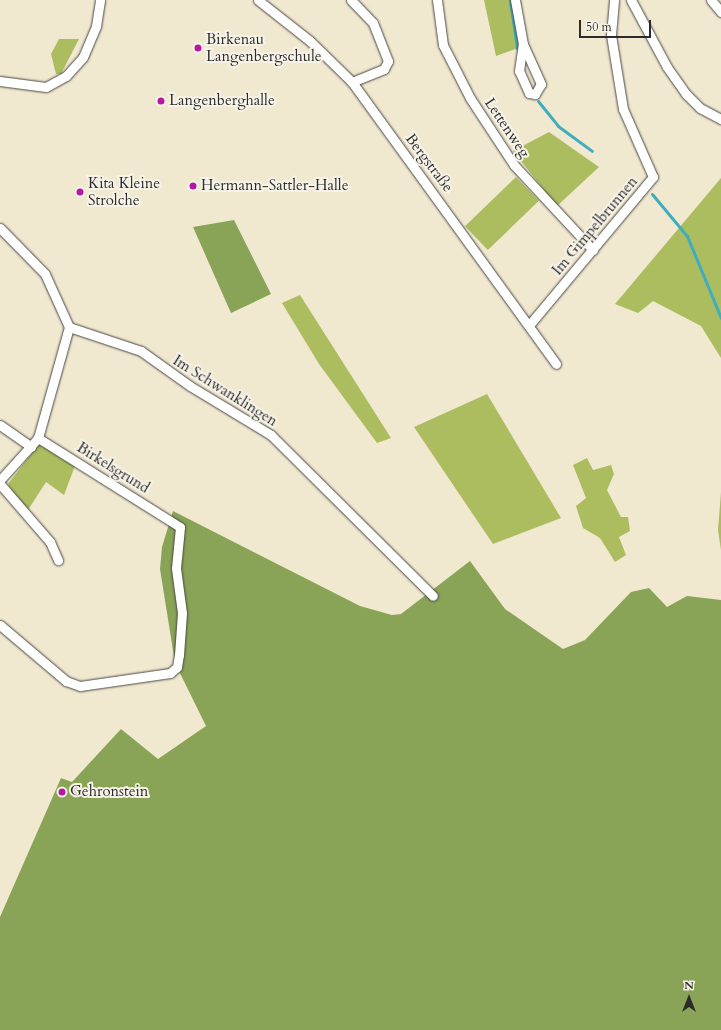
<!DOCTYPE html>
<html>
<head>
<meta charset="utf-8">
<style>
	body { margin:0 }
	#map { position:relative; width:721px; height:1030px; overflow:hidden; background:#f1e8d0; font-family:Cardo,serif }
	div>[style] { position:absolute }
	.green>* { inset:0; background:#acbd60; transform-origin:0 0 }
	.forest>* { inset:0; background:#89a456 }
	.stream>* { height:3px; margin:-1.5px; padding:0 1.5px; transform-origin:1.5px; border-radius:1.5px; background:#40adbe }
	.roads { filter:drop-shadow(0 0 1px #494744) drop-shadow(0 0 1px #494744) }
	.street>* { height:9px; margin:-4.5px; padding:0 4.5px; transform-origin:4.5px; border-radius:4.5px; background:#fff }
	.dots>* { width:11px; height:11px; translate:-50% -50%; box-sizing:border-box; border:2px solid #f7f3e8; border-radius:50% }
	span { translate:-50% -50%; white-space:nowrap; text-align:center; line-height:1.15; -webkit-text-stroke:4px #f7f3e8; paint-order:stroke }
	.poi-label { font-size:15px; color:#2b2b2b }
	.left { translate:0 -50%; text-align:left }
	.street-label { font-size:15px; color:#2b2b2b }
	.north { position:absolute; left:669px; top:978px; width:40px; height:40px; -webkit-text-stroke:3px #f7f3e8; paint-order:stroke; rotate:0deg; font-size:11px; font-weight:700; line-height:16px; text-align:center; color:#2b2b2b }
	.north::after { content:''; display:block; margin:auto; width:14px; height:18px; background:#2b2b2b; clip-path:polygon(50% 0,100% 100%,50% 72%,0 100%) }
	.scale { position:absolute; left:579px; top:20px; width:72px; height:18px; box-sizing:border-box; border:2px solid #2b2b2b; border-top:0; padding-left:5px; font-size:12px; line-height:14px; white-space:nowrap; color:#2b2b2b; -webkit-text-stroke:3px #f7f3e8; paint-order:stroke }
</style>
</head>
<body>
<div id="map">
	<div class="green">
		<div style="clip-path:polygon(484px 0,511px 0,518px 48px,496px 56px)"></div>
		<div style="clip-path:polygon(59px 39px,79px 39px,61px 74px,56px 74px,51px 54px)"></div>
		<div style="clip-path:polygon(549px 132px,599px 167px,557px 206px,513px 151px)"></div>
		<div style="left:516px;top:177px;width:33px;height:71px;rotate:46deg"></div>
		<div style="clip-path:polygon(721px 178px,721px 358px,701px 326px,653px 301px,638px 313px,615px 304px)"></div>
		<div style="clip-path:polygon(300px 295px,391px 438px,377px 443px,319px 364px,282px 303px)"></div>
		<div style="clip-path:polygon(487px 394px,561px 518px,493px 544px,414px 427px)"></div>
		<div style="clip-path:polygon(39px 444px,76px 463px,64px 495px,46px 482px,26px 513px,8px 484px)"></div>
		<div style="clip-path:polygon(587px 458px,593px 470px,611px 465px,614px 474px,607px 490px,621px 517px,628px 517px,630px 531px,619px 537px,626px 555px,615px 562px,600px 538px,583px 528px,576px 506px,586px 498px,573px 465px)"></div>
		<div style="clip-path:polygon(721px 492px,721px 550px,718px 530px)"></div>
	</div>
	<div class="forest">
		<div style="clip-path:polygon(234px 220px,271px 294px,231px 313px,193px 227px)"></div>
		<div style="clip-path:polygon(173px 511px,360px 606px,392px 615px,401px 614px,470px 561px,505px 609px,563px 649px,585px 640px,631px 592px,649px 588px,667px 607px,687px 596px,721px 600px,721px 1030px,0 1030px,0 917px,61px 778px,72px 782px,121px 729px,158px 759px,206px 726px,175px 663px,160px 569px,162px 547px)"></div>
	</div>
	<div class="stream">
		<div style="left:510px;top:0;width:49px;rotate:81.7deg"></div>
		<div style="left:538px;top:101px;width:32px;rotate:51deg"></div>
		<div style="left:558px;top:126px;width:42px;rotate:36.3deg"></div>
		<div style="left:652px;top:194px;width:55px;rotate:50.2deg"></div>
		<div style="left:687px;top:236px;width:89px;rotate:67.5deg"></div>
	</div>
	<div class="roads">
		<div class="street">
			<div style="left:258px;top:0;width:66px;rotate:38.3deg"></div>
			<div style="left:310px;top:41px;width:59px;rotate:44.3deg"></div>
			<div style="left:352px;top:82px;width:348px;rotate:54.1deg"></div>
			<div style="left:351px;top:0;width:32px;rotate:46deg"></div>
			<div style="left:373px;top:23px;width:41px;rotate:68.5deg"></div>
			<div style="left:388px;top:61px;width:9px;rotate:117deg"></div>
			<div style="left:384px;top:69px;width:35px;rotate:158deg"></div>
			<div style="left:437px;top:0;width:45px;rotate:82.4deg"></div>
			<div style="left:443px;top:45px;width:59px;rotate:63deg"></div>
			<div style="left:470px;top:98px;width:80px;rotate:56.7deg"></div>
			<div style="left:514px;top:165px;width:116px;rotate:47.1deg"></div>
			<div style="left:515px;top:0;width:45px;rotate:79.7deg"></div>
			<div style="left:523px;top:44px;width:44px;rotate:65.8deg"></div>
			<div style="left:541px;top:84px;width:12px;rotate:121deg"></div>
			<div style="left:535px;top:94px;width:6px;rotate:-171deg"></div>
			<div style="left:529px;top:93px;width:24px;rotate:-114deg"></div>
			<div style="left:519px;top:71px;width:27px;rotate:-82deg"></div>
			<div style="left:631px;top:0;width:76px;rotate:61.8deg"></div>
			<div style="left:667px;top:67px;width:33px;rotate:55deg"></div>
			<div style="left:686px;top:94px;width:20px;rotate:45deg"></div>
			<div style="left:700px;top:108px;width:24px;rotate:28deg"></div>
			<div style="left:711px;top:0;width:16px;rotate:50deg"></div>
			<div style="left:0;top:81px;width:46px;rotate:7.4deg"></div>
			<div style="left:46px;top:87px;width:23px;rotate:-29deg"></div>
			<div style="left:66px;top:76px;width:25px;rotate:-48deg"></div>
			<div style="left:83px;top:57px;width:34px;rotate:-67deg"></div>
			<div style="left:96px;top:26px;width:26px;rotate:-81deg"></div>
			<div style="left:0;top:228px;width:64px;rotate:45.6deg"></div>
			<div style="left:45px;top:274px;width:58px;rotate:65.6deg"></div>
			<div style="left:69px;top:327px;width:76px;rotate:18.4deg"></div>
			<div style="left:141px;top:351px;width:60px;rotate:35.5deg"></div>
			<div style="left:190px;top:386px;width:95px;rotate:31.2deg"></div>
			<div style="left:271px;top:435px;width:228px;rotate:44.8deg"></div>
			<div style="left:530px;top:324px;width:192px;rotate:-50.1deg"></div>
			<div style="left:653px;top:177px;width:74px;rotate:-113.8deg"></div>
			<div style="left:623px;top:109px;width:75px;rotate:-99.2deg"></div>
			<div style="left:611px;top:35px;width:35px;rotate:-85deg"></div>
			<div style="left:0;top:425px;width:38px;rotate:35deg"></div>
			<div style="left:0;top:480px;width:57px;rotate:-47.9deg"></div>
			<div style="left:38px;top:438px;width:115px;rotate:-74.4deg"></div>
			<div style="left:0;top:484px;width:77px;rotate:49.2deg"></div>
			<div style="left:50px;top:542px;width:20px;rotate:66deg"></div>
			<div style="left:0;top:625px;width:87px;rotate:40.3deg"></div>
			<div style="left:66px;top:681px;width:15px;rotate:20deg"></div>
			<div style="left:80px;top:686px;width:91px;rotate:-8.2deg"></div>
			<div style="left:170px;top:673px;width:9px;rotate:-41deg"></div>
			<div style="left:177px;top:667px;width:12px;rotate:-81deg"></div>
			<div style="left:179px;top:655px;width:42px;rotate:-85.9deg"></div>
			<div style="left:182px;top:613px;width:45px;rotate:-97.6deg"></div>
			<div style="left:176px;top:568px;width:41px;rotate:-84.4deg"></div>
			<div style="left:180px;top:527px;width:168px;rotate:-147.9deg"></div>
		</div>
	</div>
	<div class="dots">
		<div style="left:198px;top:48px;background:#b5179e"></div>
		<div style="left:161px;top:101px;background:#b5179e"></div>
		<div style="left:193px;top:186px;background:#b5179e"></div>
		<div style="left:80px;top:192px;background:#b5179e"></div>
		<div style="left:62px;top:792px;background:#b5179e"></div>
	</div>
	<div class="poi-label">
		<span class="left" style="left:206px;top:48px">Birkenau<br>Langenbergschule</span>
		<span class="left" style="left:169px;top:101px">Langenberghalle</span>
		<span class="left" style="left:88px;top:192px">Kita Kleine<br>Strolche</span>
		<span class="left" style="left:201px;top:186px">Hermann-Sattler-Halle</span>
		<span class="left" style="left:70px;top:792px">Gehronstein</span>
	</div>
	<div class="street-label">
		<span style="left:507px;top:128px;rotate:56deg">Lettenweg</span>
		<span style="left:429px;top:163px;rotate:53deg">Bergstraße</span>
		<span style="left:595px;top:226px;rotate:-50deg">Im Gimpelbrunnen</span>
		<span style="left:225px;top:391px;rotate:32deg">Im Schwanklingen</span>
		<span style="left:113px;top:468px;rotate:32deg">Birkelsgrund</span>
	</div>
	<div class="north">N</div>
	<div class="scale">50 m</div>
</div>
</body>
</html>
